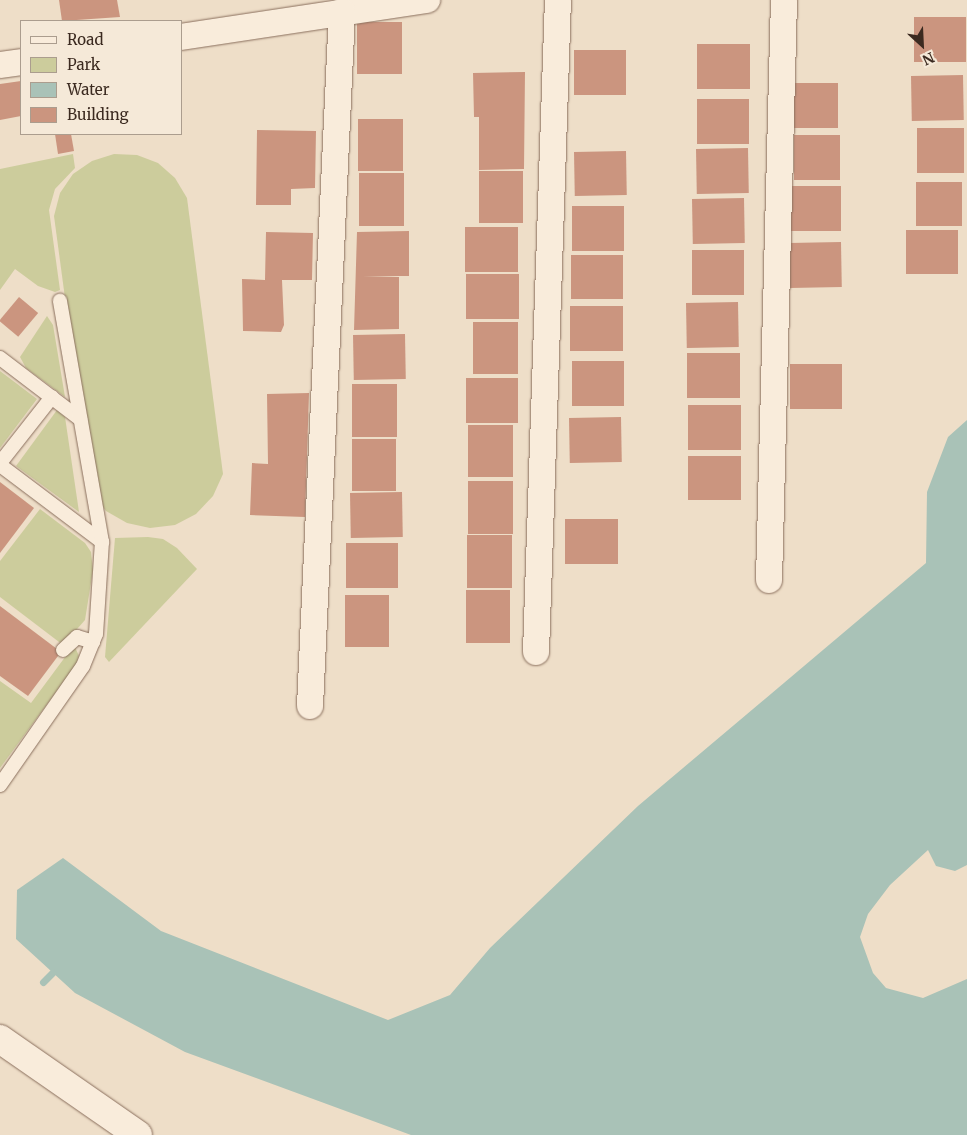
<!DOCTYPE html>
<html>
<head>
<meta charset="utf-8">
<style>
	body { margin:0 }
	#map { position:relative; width:967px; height:1135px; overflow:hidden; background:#eedec8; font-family:Merriweather,serif }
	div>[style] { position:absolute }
	.green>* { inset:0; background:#cccc9c }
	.water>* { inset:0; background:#a9c2b7 }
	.stream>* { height:7px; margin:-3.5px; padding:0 3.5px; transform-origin:3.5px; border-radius:3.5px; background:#a9c2b7 }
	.building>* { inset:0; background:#cb957f; transform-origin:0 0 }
	.roads { filter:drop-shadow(0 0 1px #8a6f5d) drop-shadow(0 0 1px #8a6f5d) }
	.lane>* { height:14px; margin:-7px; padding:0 7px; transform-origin:7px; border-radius:7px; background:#f9ecdb }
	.street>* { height:26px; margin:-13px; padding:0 13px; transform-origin:13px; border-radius:13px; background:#f9ecdb }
	.secondary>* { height:28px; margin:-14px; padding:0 14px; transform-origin:14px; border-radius:14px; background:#f9ecdb }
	span { translate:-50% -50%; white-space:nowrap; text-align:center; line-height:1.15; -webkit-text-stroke:5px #f5e9d8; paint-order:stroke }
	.legend { position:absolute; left:20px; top:20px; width:162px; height:115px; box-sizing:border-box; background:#f5e9d8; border:1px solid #ab9d8e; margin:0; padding:6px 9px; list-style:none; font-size:15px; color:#3b2a20 }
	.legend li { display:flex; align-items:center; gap:10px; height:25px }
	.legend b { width:25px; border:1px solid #ab9d8e }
	.north { position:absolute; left:897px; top:20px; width:50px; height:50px; -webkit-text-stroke:4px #f5e9d8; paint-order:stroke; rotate:155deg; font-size:14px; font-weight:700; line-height:20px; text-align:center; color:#3b2a20 }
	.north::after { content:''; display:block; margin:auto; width:18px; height:22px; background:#3b2a20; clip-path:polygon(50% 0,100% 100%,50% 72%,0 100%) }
</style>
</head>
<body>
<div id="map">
	<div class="green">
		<div style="clip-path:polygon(73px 154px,75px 168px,55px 189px,49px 210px,60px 290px,55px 292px,38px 286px,15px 269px,0 290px,0 169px)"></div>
		<div style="clip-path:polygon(114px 154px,137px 155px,158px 163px,175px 178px,187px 198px,223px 474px,213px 496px,196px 514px,175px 525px,150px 528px,127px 523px,106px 511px,91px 492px,54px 216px,60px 193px,73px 174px,92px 161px)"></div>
		<div style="clip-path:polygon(47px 316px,53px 325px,65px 397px,26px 368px,20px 357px)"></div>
		<div style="clip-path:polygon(0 371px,37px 399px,0 448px)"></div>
		<div style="clip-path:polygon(57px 410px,65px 417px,79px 512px,16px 466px)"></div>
		<div style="clip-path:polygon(40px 509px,85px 543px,91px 552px,93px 570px,85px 620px,63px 645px,0 597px,0 561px)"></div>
		<div style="clip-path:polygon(148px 537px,163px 539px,177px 548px,197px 569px,109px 662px,105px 657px,115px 538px)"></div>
		<div style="clip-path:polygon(74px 645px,79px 656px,76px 665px,0 768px,0 681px,31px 703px)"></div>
	</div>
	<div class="water">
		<div style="clip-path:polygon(967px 420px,967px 865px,955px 871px,936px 866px,928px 850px,890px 885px,868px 914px,860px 937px,873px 973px,886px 988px,923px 998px,967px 979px,967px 1135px,411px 1135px,185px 1052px,75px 993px,16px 939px,17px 890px,63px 858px,161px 931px,388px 1020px,450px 995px,490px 948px,638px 806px,926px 563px,927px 492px,948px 437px)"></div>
	</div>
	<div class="stream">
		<div style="left:43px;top:982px;width:13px;rotate:-45deg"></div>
	</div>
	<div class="building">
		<div style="clip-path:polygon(59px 0,117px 0,120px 17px,62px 21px)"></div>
		<div style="left:966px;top:17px;width:45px;height:52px;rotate:90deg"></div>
		<div style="left:357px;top:22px;width:45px;height:52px"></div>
		<div style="left:750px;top:44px;width:45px;height:53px;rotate:90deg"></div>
		<div style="left:574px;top:50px;width:52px;height:45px"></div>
		<div style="clip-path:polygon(525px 72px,524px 169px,479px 170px,479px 117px,474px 117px,473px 73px)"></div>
		<div style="left:963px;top:75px;width:45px;height:52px;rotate:89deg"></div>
		<div style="clip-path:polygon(21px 81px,21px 116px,0 120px,0 84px)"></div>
		<div style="left:838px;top:83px;width:45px;height:46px;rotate:90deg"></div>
		<div style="left:697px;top:99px;width:52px;height:45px"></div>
		<div style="left:403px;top:119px;width:52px;height:45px;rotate:90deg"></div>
		<div style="left:917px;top:128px;width:47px;height:45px"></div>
		<div style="clip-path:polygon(257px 130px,316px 131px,315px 188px,291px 189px,291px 205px,256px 205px)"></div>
		<div style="clip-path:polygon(55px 134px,71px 134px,74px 151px,58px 154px)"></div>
		<div style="left:794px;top:135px;width:46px;height:45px"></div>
		<div style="left:748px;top:148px;width:45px;height:52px;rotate:89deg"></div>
		<div style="left:626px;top:151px;width:44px;height:52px;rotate:89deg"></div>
		<div style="left:479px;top:171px;width:44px;height:52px"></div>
		<div style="left:359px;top:173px;width:45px;height:53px"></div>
		<div style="left:916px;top:182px;width:46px;height:44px"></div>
		<div style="left:788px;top:186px;width:53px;height:45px"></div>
		<div style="left:744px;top:198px;width:45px;height:52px;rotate:89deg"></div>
		<div style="left:572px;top:206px;width:52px;height:45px"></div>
		<div style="left:518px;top:227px;width:45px;height:53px;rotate:90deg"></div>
		<div style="left:958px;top:230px;width:44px;height:52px;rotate:90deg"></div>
		<div style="clip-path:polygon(409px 231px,409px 276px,363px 276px,399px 277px,399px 329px,354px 330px,357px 232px)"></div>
		<div style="clip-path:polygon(266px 232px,313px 233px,312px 280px,282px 280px,284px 325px,281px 332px,243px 331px,242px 279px,265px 280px)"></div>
		<div style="left:841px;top:242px;width:45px;height:52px;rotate:89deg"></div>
		<div style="left:692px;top:250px;width:52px;height:45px"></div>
		<div style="left:623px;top:255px;width:44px;height:52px;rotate:90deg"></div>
		<div style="left:519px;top:274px;width:45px;height:53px;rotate:90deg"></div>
		<div style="left:19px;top:297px;width:25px;height:31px;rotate:40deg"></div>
		<div style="left:738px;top:302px;width:45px;height:52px;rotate:89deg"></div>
		<div style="left:623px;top:306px;width:45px;height:53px;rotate:90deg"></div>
		<div style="left:518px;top:322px;width:52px;height:45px;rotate:90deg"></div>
		<div style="left:405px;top:334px;width:45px;height:52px;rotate:89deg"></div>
		<div style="left:740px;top:353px;width:45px;height:53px;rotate:90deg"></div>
		<div style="left:624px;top:361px;width:45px;height:52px;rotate:90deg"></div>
		<div style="left:790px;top:364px;width:52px;height:45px"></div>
		<div style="left:518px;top:378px;width:45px;height:52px;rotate:90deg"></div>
		<div style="left:352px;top:384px;width:45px;height:53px"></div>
		<div style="clip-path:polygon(309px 393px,305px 517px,250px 515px,252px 463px,268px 464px,267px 394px)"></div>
		<div style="left:741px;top:405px;width:45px;height:53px;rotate:90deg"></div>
		<div style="left:621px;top:417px;width:45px;height:52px;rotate:89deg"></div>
		<div style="left:513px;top:425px;width:52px;height:45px;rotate:90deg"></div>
		<div style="left:352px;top:439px;width:44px;height:52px"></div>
		<div style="left:741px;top:456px;width:44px;height:53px;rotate:90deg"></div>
		<div style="left:468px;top:481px;width:45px;height:53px"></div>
		<div style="clip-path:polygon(0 482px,34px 508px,0 553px)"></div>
		<div style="left:402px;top:492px;width:45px;height:52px;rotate:89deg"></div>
		<div style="left:618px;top:519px;width:45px;height:53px;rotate:90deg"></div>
		<div style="left:512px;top:535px;width:53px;height:45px;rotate:90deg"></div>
		<div style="left:346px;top:543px;width:52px;height:45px"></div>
		<div style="left:510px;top:590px;width:53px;height:44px;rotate:90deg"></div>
		<div style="left:345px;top:595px;width:44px;height:52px"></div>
		<div style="clip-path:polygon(0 606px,61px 652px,28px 696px,0 676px)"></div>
	</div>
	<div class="roads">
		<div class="lane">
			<div style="left:0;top:358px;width:101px;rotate:37.3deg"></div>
			<div style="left:0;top:463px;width:84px;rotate:-51.8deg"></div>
			<div style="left:0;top:465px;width:128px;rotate:37deg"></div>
			<div style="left:63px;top:650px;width:19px;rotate:-43deg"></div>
			<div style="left:77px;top:637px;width:17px;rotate:17deg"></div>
			<div style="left:0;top:785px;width:145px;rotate:-55.1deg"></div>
			<div style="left:83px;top:666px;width:35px;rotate:-68deg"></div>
			<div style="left:96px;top:634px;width:92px;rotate:-86.3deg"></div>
			<div style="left:102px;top:542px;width:245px;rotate:-99.9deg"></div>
		</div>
		<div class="street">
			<div style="left:181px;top:37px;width:249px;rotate:-8.6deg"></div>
			<div style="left:0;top:65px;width:21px;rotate:-8deg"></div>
			<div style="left:769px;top:580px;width:580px;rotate:-88.52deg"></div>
			<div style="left:536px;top:652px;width:652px;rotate:-88.07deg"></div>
			<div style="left:310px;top:706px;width:695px;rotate:-87.36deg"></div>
		</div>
		<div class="secondary">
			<div style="left:0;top:1039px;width:168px;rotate:34.8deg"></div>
		</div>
	</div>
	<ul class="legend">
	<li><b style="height:6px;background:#f9ecdb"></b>Road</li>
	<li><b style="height:14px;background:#cccc9c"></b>Park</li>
	<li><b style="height:14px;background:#a9c2b7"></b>Water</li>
	<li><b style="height:14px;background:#cb957f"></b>Building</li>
	</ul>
	<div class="north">N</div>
</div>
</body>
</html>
